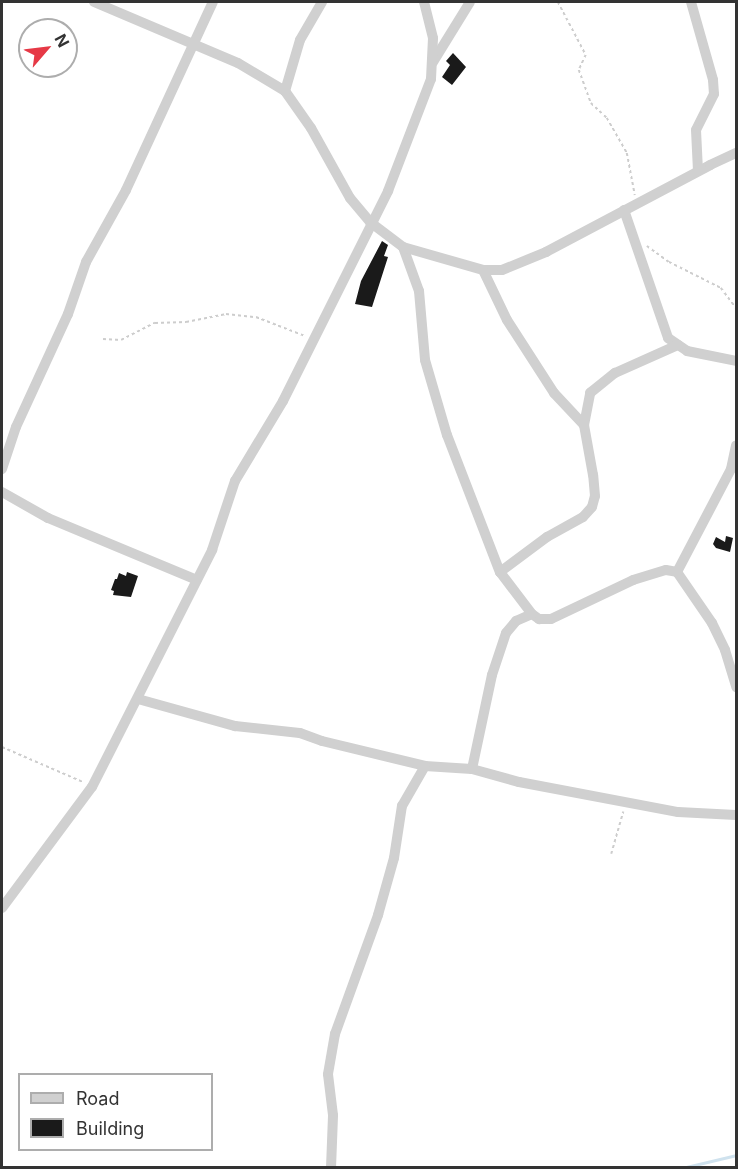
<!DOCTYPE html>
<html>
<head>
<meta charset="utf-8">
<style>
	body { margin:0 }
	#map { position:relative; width:738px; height:1169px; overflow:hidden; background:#fff; font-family:Inter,sans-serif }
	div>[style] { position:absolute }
	.stream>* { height:3px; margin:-1.5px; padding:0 1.5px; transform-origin:1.5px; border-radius:1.5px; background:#cfe2ee }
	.building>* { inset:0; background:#1a1a1a }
	.path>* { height:1.5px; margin-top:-0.75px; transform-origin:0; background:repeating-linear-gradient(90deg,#cdcdcd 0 3px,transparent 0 6px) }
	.minor>* { height:10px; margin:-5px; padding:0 5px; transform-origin:5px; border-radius:5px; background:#d0d0d0 }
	span { translate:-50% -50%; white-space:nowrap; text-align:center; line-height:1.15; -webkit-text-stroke:6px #fff; paint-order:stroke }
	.frame { position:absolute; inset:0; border:3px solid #333; pointer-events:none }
	.legend { position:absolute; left:18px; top:1073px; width:195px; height:78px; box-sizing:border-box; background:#fff; border:2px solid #adadad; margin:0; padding:8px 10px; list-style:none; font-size:18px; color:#333 }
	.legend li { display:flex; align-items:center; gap:12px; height:30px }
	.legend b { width:30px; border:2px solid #adadad }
	.north { position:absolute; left:18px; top:18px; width:60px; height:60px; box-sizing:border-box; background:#fff; border:2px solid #adadad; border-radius:50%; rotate:62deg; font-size:16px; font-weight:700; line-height:24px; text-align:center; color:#333 }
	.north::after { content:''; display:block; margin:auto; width:21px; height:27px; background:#e63946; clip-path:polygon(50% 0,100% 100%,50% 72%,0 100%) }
</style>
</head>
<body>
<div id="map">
	<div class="stream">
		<div style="left:682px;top:1168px;width:56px;rotate:-13.5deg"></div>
	</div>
	<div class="building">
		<div style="clip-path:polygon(453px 53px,466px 67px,452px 85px,442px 77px,450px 65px,446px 61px)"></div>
		<div style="clip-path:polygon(382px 241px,388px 245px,384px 256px,388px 257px,372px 307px,355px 304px,361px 281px)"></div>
		<div style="clip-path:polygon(726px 536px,733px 538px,730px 552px,716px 548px,713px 544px,716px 537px,725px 542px)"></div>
		<div style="clip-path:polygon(127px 572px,138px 576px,131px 597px,113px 595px,114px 591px,111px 590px,115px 579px,117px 579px,119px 573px,126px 576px)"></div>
	</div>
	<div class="path">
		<div style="left:558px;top:2px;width:60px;rotate:62.2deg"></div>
		<div style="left:586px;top:55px;width:17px;rotate:115deg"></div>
		<div style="left:579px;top:70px;width:35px;rotate:70deg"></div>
		<div style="left:591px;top:103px;width:22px;rotate:43deg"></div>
		<div style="left:607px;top:118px;width:40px;rotate:60.3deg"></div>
		<div style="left:627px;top:153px;width:43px;rotate:79.2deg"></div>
		<div style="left:647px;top:246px;width:27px;rotate:36deg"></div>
		<div style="left:669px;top:262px;width:58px;rotate:26.6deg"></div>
		<div style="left:721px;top:288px;width:25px;rotate:53deg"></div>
		<div style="left:103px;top:339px;width:18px;rotate:3deg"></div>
		<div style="left:121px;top:340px;width:38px;rotate:-27deg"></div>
		<div style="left:155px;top:323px;width:31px;rotate:-2deg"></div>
		<div style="left:186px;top:322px;width:41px;rotate:-11.3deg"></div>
		<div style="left:226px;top:314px;width:30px;rotate:6deg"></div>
		<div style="left:256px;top:317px;width:53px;rotate:21.2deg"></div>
		<div style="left:2px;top:747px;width:88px;rotate:23.4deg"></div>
		<div style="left:611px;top:854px;width:44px;rotate:-74.1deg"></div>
	</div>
	<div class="minor">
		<div style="left:94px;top:2px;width:156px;rotate:23deg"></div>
		<div style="left:238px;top:63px;width:55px;rotate:30.8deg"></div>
		<div style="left:285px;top:91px;width:45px;rotate:54.9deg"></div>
		<div style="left:311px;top:128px;width:80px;rotate:60.9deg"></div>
		<div style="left:350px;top:198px;width:31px;rotate:50deg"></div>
		<div style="left:370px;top:222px;width:41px;rotate:37.1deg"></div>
		<div style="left:403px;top:247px;width:47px;rotate:70deg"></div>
		<div style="left:419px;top:291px;width:69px;rotate:85deg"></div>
		<div style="left:425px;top:360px;width:78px;rotate:73.7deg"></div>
		<div style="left:447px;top:435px;width:147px;rotate:68.9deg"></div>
		<div style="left:500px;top:572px;width:53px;rotate:52.7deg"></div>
		<div style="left:532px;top:614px;width:9px;rotate:36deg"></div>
		<div style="left:539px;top:619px;width:12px"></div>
		<div style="left:551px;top:619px;width:91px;rotate:-25.4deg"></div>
		<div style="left:633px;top:580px;width:34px;rotate:-17deg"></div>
		<div style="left:666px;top:570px;width:11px;rotate:10deg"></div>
		<div style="left:677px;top:572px;width:62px;rotate:55.5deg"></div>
		<div style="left:712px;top:623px;width:30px;rotate:64deg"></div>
		<div style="left:725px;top:650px;width:39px;rotate:73deg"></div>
		<div style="left:691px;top:2px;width:81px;rotate:74.2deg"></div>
		<div style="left:713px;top:80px;width:14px;rotate:86deg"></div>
		<div style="left:714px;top:94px;width:40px;rotate:116.6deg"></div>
		<div style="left:696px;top:130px;width:41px;rotate:87.2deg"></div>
		<div style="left:433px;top:62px;width:70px;rotate:-58.3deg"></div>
		<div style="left:285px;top:91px;width:53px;rotate:-73.6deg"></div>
		<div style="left:300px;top:40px;width:44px;rotate:-59.9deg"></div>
		<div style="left:624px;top:210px;width:135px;rotate:71deg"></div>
		<div style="left:668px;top:338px;width:23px;rotate:34deg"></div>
		<div style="left:687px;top:351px;width:50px;rotate:11.5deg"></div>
		<div style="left:403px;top:247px;width:83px;rotate:16deg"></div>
		<div style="left:483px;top:270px;width:19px"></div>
		<div style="left:502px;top:270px;width:48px;rotate:-22.2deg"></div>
		<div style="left:546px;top:252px;width:186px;rotate:-27.9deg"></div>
		<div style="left:710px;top:165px;width:29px;rotate:-25deg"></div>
		<div style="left:483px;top:270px;width:55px;rotate:64.4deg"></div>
		<div style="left:507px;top:320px;width:87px;rotate:57.2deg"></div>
		<div style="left:554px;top:393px;width:44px;rotate:46.8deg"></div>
		<div style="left:2px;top:469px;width:44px;rotate:-71.6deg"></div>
		<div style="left:16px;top:427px;width:124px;rotate:-65.3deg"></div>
		<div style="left:68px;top:314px;width:55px;rotate:-70.9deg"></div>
		<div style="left:86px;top:262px;width:82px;rotate:-60.9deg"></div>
		<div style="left:126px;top:190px;width:207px;rotate:-65.2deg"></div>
		<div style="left:2px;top:492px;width:53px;rotate:29.5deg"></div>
		<div style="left:48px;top:518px;width:161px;rotate:22.6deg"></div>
		<div style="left:500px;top:572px;width:59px;rotate:-36.7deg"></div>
		<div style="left:547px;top:537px;width:41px;rotate:-29.1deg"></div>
		<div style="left:583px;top:517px;width:13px;rotate:-48deg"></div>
		<div style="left:592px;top:507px;width:11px;rotate:-75deg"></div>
		<div style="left:595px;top:496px;width:21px;rotate:-95deg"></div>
		<div style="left:593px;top:475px;width:51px;rotate:-100.2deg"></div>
		<div style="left:584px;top:425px;width:33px;rotate:-79deg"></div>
		<div style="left:590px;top:393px;width:32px;rotate:-39deg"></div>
		<div style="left:615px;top:373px;width:69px;rotate:-24deg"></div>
		<div style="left:677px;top:572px;width:116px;rotate:-62.3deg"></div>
		<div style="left:731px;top:469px;width:24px;rotate:-78deg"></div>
		<div style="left:138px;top:699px;width:101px;rotate:15.6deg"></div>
		<div style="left:235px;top:726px;width:65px;rotate:6.1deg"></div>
		<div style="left:300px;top:733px;width:23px;rotate:20deg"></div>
		<div style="left:322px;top:741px;width:106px;rotate:13.6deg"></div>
		<div style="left:425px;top:766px;width:47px;rotate:3.7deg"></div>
		<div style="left:472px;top:769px;width:49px;rotate:15.5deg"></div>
		<div style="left:519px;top:782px;width:162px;rotate:10.7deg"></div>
		<div style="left:678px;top:812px;width:58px;rotate:3deg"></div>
		<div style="left:472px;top:769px;width:96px;rotate:-78deg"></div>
		<div style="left:492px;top:675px;width:44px;rotate:-71.6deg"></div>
		<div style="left:506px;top:633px;width:16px;rotate:-50deg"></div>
		<div style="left:516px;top:621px;width:17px;rotate:-24deg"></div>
		<div style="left:2px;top:908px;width:151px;rotate:-53.4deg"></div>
		<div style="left:92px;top:787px;width:266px;rotate:-63.1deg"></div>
		<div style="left:212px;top:550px;width:73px;rotate:-71.6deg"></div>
		<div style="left:235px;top:481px;width:93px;rotate:-59deg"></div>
		<div style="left:283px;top:401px;width:235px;rotate:-63.4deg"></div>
		<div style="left:388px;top:191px;width:120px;rotate:-69deg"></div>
		<div style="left:431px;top:79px;width:41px;rotate:-87.2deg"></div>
		<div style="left:433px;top:38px;width:37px;rotate:-104deg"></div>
		<div style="left:331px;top:1168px;width:53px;rotate:-87.8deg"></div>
		<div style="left:333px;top:1115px;width:41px;rotate:-97deg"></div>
		<div style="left:328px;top:1074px;width:41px;rotate:-80.1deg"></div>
		<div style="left:335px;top:1034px;width:127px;rotate:-70.1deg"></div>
		<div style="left:378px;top:915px;width:59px;rotate:-74.3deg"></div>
		<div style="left:394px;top:858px;width:53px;rotate:-81.3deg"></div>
		<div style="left:402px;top:806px;width:46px;rotate:-60.1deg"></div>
	</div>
	<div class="frame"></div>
	<ul class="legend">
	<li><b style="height:8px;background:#d0d0d0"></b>Road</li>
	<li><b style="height:16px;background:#1a1a1a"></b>Building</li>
	</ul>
	<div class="north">N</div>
</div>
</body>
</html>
